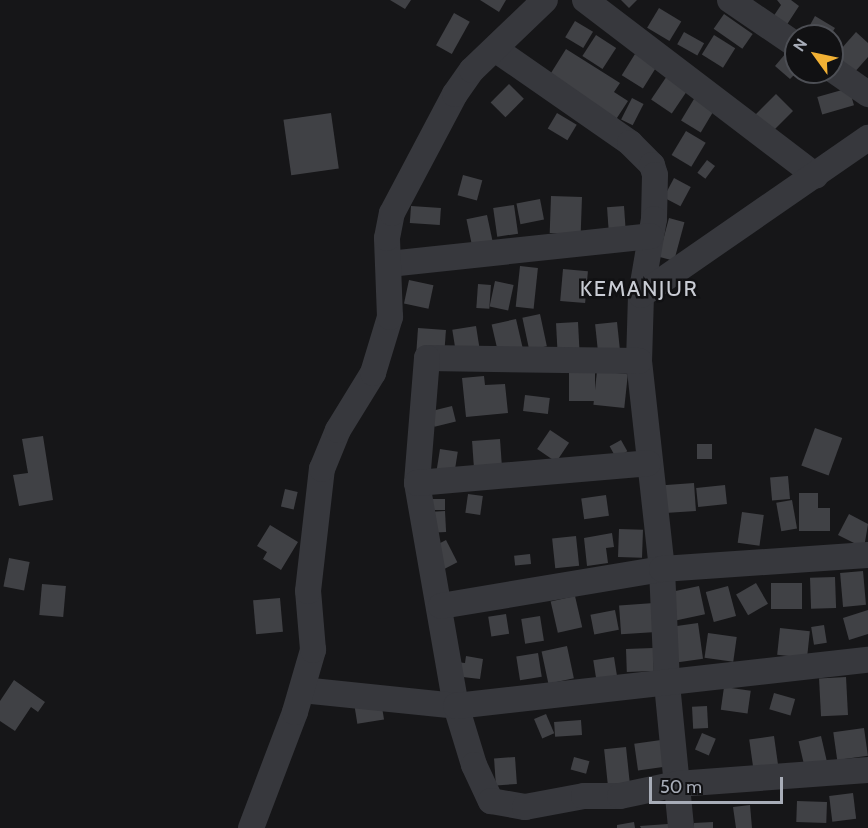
<!DOCTYPE html>
<style>
body{margin:0}
#map{position:relative;width:868px;height:828px;overflow:hidden;background:#161618;font-family:Cabin,sans-serif}
div>[style]{position:absolute}
[style*='--x']{left:calc(var(--x)*1px);top:calc(var(--y)*1px);width:calc(var(--w)*1px);rotate:calc(var(--a)*1deg)}
.building>*{inset:0;background:#404145;transform-origin:0 0}
.minor>*{height:26px;margin:-13px;padding:0 13px;transform-origin:13px;border-radius:13px;background:#37383d}
span{translate:-50% -50%;white-space:nowrap;text-align:center;line-height:1.15;-webkit-text-stroke:5px #111113;paint-order:stroke}
.quarter-label{font-size:22px;color:#c9ccd4;letter-spacing:1.5px}
.north{position:absolute;left:784px;top:24px;width:60px;height:60px;box-sizing:border-box;background:#111113;border:2px solid #4d4f55;border-radius:50%;rotate:303deg;font-size:16px;font-weight:700;line-height:24px;text-align:center;color:#a8adb8}
.north::after{content:'';display:block;margin:auto;width:21px;height:27px;background:#f2b134;clip-path:polygon(50% 0,100% 100%,50% 72%,0 100%)}
.scale{position:absolute;left:649px;top:777px;width:134px;height:27px;box-sizing:border-box;border:3px solid #a8adb8;border-top:0;padding-left:8px;font-size:18px;line-height:21px;white-space:nowrap;color:#a8adb8;-webkit-text-stroke:4px #111113;paint-order:stroke}
</style>
<div id="map">
<div class="building">
<div style="clip-path:polygon(390px 0,411px 0,405px 9px)"></div>
<div style="clip-path:polygon(480px 0,506px 0,499px 12px)"></div>
<div style="clip-path:polygon(621px 0,637px 0,629px 8px)"></div>
<div style="clip-path:polygon(777px 0,791px 0,799px 6px,786px 26px,773px 17px,781px 5px)"></div>
<div style="left:659px;top:8px;width:26px;height:23px;rotate:31deg"></div>
<div style="left:454px;top:13px;width:18px;height:37px;rotate:29deg"></div>
<div style="left:724px;top:14px;width:35px;height:18px;rotate:35deg"></div>
<div style="clip-path:polygon(815px 16px,835px 28px,830px 36px,804px 36px)"></div>
<div style="left:575px;top:21px;width:21px;height:19px;rotate:31deg"></div>
<div style="left:684px;top:32px;width:23px;height:14px;rotate:29deg"></div>
<div style="clip-path:polygon(856px 32px,868px 43px,868px 57px,853px 74px,834px 57px)"></div>
<div style="left:596px;top:35px;width:24px;height:25px;rotate:33deg"></div>
<div style="left:714px;top:35px;width:25px;height:23px;rotate:32deg"></div>
<div style="clip-path:polygon(566px 49px,620px 83px,614px 92px,628px 101px,613px 124px,551px 73px)"></div>
<div style="clip-path:polygon(786px 53px,796px 62px,796px 73px,790px 79px,775px 66px)"></div>
<div style="left:635px;top:54px;width:25px;height:25px;rotate:32deg"></div>
<div style="left:669px;top:73px;width:25px;height:32px;rotate:34deg"></div>
<div style="left:509px;top:84px;width:21px;height:26px;rotate:45deg"></div>
<div style="left:849px;top:88px;width:18px;height:33px;rotate:74deg"></div>
<div style="left:697px;top:94px;width:23px;height:31px;rotate:31deg"></div>
<div style="left:776px;top:94px;width:24px;height:31px;rotate:45deg"></div>
<div style="left:632px;top:98px;width:13px;height:24px;rotate:27deg"></div>
<div style="left:331px;top:113px;width:56px;height:48px;rotate:82deg"></div>
<div style="left:557px;top:113px;width:23px;height:18px;rotate:31deg"></div>
<div style="left:686px;top:131px;width:23px;height:28px;rotate:31deg"></div>
<div style="left:707px;top:160px;width:10px;height:16px;rotate:37deg"></div>
<div style="left:463px;top:175px;width:20px;height:21px;rotate:15deg"></div>
<div style="left:674px;top:178px;width:19px;height:22px;rotate:28deg"></div>
<div style="left:551px;top:196px;width:31px;height:37px;rotate:2deg"></div>
<div style="left:540px;top:199px;width:21px;height:24px;rotate:79deg"></div>
<div style="left:514px;top:205px;width:29px;height:21px;rotate:82deg"></div>
<div style="left:411px;top:206px;width:30px;height:17px;rotate:4deg"></div>
<div style="left:624px;top:206px;width:28px;height:17px;rotate:86deg"></div>
<div style="left:487px;top:215px;width:29px;height:21px;rotate:78deg"></div>
<div style="left:669px;top:218px;width:16px;height:40px;rotate:15deg"></div>
<div style="left:520px;top:266px;width:18px;height:41px;rotate:6deg"></div>
<div style="left:563px;top:269px;width:25px;height:32px;rotate:5deg"></div>
<div style="left:409px;top:280px;width:25px;height:24px;rotate:12deg"></div>
<div style="left:495px;top:281px;width:19px;height:26px;rotate:12deg"></div>
<div style="left:478px;top:284px;width:13px;height:24px;rotate:4deg"></div>
<div style="left:540px;top:314px;width:33px;height:18px;rotate:78deg"></div>
<div style="left:516px;top:319px;width:36px;height:25px;rotate:77deg"></div>
<div style="left:578px;top:322px;width:33px;height:22px;rotate:87deg"></div>
<div style="left:617px;top:322px;width:29px;height:22px;rotate:84deg"></div>
<div style="left:476px;top:326px;width:36px;height:24px;rotate:81deg"></div>
<div style="left:418px;top:328px;width:28px;height:32px;rotate:4deg"></div>
<div style="left:597px;top:371px;width:31px;height:34px;rotate:6deg"></div>
<div style="left:569px;top:372px;width:26px;height:29px"></div>
<div style="clip-path:polygon(484px 376px,485px 385px,505px 384px,508px 413px,466px 417px,462px 378px)"></div>
<div style="left:525px;top:395px;width:25px;height:16px;rotate:7deg"></div>
<div style="left:452px;top:406px;width:16px;height:22px;rotate:76deg"></div>
<div style="left:815px;top:428px;width:29px;height:40px;rotate:20deg"></div>
<div style="left:550px;top:430px;width:23px;height:23px;rotate:34deg"></div>
<div style="clip-path:polygon(43px 436px,53px 500px,19px 506px,13px 475px,28px 473px,22px 439px)"></div>
<div style="left:500px;top:439px;width:28px;height:28px;rotate:86deg"></div>
<div style="left:621px;top:440px;width:13px;height:13px;rotate:61deg"></div>
<div style="left:697px;top:444px;width:15px;height:15px"></div>
<div style="left:440px;top:449px;width:18px;height:23px;rotate:9deg"></div>
<div style="left:788px;top:476px;width:23px;height:18px;rotate:85deg"></div>
<div style="left:694px;top:483px;width:28px;height:31px;rotate:86deg"></div>
<div style="left:725px;top:485px;width:19px;height:29px;rotate:84deg"></div>
<div style="left:285px;top:489px;width:13px;height:18px;rotate:13deg"></div>
<div style="clip-path:polygon(799px 493px,818px 493px,818px 508px,830px 508px,830px 531px,799px 531px)"></div>
<div style="left:468px;top:494px;width:15px;height:19px;rotate:8deg"></div>
<div style="left:606px;top:495px;width:21px;height:25px;rotate:82deg"></div>
<div style="left:429px;top:499px;width:16px;height:11px"></div>
<div style="left:792px;top:500px;width:29px;height:16px;rotate:80deg"></div>
<div style="left:445px;top:511px;width:21px;height:17px;rotate:87deg"></div>
<div style="left:742px;top:512px;width:22px;height:31px;rotate:8deg"></div>
<div style="clip-path:polygon(849px 514px,868px 524px,864px 548px,838px 535px)"></div>
<div style="clip-path:polygon(270px 525px,298px 542px,281px 570px,263px 559px,267px 552px,257px 546px)"></div>
<div style="left:619px;top:529px;width:24px;height:28px;rotate:2deg"></div>
<div style="clip-path:polygon(612px 533px,614px 547px,606px 548px,608px 563px,587px 566px,584px 538px)"></div>
<div style="left:576px;top:536px;width:30px;height:24px;rotate:84deg"></div>
<div style="left:446px;top:540px;width:25px;height:19px;rotate:63deg"></div>
<div style="left:530px;top:554px;width:10px;height:16px;rotate:84deg"></div>
<div style="left:9px;top:558px;width:21px;height:29px;rotate:11deg"></div>
<div style="left:863px;top:571px;width:34px;height:23px;rotate:85deg"></div>
<div style="left:835px;top:577px;width:31px;height:25px;rotate:88deg"></div>
<div style="left:756px;top:583px;width:24px;height:23px;rotate:60deg"></div>
<div style="left:771px;top:583px;width:31px;height:26px"></div>
<div style="left:42px;top:584px;width:24px;height:31px;rotate:5deg"></div>
<div style="left:699px;top:586px;width:29px;height:30px;rotate:78deg"></div>
<div style="left:728px;top:586px;width:31px;height:23px;rotate:75deg"></div>
<div style="left:575px;top:596px;width:32px;height:25px;rotate:77deg"></div>
<div style="left:280px;top:598px;width:34px;height:27px;rotate:85deg"></div>
<div style="left:654px;top:603px;width:29px;height:35px;rotate:86deg"></div>
<div style="left:615px;top:610px;width:20px;height:25px;rotate:79deg"></div>
<div style="clip-path:polygon(868px 610px,868px 634px,849px 640px,843px 618px)"></div>
<div style="left:506px;top:614px;width:20px;height:18px;rotate:81deg"></div>
<div style="left:540px;top:616px;width:25px;height:19px;rotate:81deg"></div>
<div style="left:698px;top:623px;width:36px;height:25px;rotate:82deg"></div>
<div style="left:824px;top:625px;width:18px;height:13px;rotate:81deg"></div>
<div style="left:780px;top:628px;width:30px;height:27px;rotate:6deg"></div>
<div style="left:708px;top:633px;width:29px;height:25px;rotate:8deg"></div>
<div style="left:567px;top:646px;width:33px;height:26px;rotate:78deg"></div>
<div style="left:653px;top:648px;width:23px;height:27px;rotate:88deg"></div>
<div style="left:538px;top:653px;width:24px;height:22px;rotate:81deg"></div>
<div style="clip-path:polygon(466px 656px,483px 659px,480px 679px,454px 676px,456px 662px,465px 663px)"></div>
<div style="left:614px;top:657px;width:20px;height:21px;rotate:81deg"></div>
<div style="left:846px;top:677px;width:38px;height:27px;rotate:87deg"></div>
<div style="clip-path:polygon(14px 680px,45px 702px,38px 712px,31px 707px,15px 731px,0 721px,0 701px)"></div>
<div style="left:724px;top:687px;width:27px;height:23px;rotate:8deg"></div>
<div style="left:379px;top:688px;width:32px;height:27px;rotate:81deg"></div>
<div style="left:774px;top:693px;width:22px;height:17px;rotate:16deg"></div>
<div style="left:707px;top:706px;width:22px;height:15px;rotate:87deg"></div>
<div style="left:546px;top:714px;width:21px;height:13px;rotate:67deg"></div>
<div style="left:581px;top:720px;width:15px;height:27px;rotate:86deg"></div>
<div style="left:864px;top:728px;width:28px;height:31px;rotate:82deg"></div>
<div style="left:702px;top:733px;width:15px;height:18px;rotate:23deg"></div>
<div style="left:774px;top:736px;width:29px;height:25px;rotate:82deg"></div>
<div style="left:821px;top:736px;width:28px;height:23px;rotate:77deg"></div>
<div style="left:661px;top:740px;width:27px;height:27px;rotate:82deg"></div>
<div style="left:626px;top:747px;width:41px;height:22px;rotate:84deg"></div>
<div style="left:515px;top:757px;width:27px;height:21px;rotate:86deg"></div>
<div style="left:574px;top:757px;width:16px;height:13px;rotate:15deg"></div>
<div style="left:853px;top:793px;width:26px;height:24px;rotate:83deg"></div>
<div style="left:797px;top:801px;width:30px;height:21px;rotate:2deg"></div>
<div style="clip-path:polygon(750px 805px,752px 828px,736px 828px,733px 807px)"></div>
<div style="clip-path:polygon(634px 822px,635px 828px,617px 828px,617px 825px)"></div>
<div style="clip-path:polygon(713px 822px,713px 828px,694px 828px,694px 823px)"></div>
<div style="clip-path:polygon(668px 824px,668px 828px,641px 828px,640px 826px)"></div>
</div>
<div class="minor">
<div style="--x:585;--y:0;--w:290;--a:37.3"></div>
<div style="--x:730;--y:0;--w:80;--a:34.3"></div>
<div style="--x:495;--y:49;--w:165;--a:34.8"></div>
<div style="--x:630;--y:143;--w:31;--a:45"></div>
<div style="--x:652;--y:165;--w:10;--a:73"></div>
<div style="--x:655;--y:175;--w:44;--a:91.3"></div>
<div style="--x:654;--y:219;--w:77;--a:99.7"></div>
<div style="--x:641;--y:295;--w:66;--a:91.7"></div>
<div style="--x:639;--y:361;--w:209;--a:83.7"></div>
<div style="--x:662;--y:569;--w:115;--a:87.5"></div>
<div style="--x:667;--y:684;--w:145;--a:84.4"></div>
<div style="--x:832;--y:69;--w:44;--a:34.8"></div>
<div style="--x:389;--y:264;--w:263;--a:-6.1"></div>
<div style="--x:641;--y:295;--w:276;--a:-34.7"></div>
<div style="--x:639;--y:361;--w:212;--a:-179.2"></div>
<div style="--x:427;--y:358;--w:125;--a:94.6"></div>
<div style="--x:417;--y:483;--w:226;--a:80.1"></div>
<div style="--x:456;--y:706;--w:62;--a:73"></div>
<div style="--x:474;--y:765;--w:40;--a:65"></div>
<div style="--x:491;--y:801;--w:35;--a:10"></div>
<div style="--x:525;--y:807;--w:60;--a:-10.6"></div>
<div style="--x:584;--y:796;--w:36;--a:0"></div>
<div style="--x:620;--y:796;--w:58;--a:-11.9"></div>
<div style="--x:677;--y:784;--w:192;--a:-4.2"></div>
<div style="--x:417;--y:483;--w:232;--a:-4.9"></div>
<div style="--x:441;--y:606;--w:224;--a:-9.5"></div>
<div style="--x:662;--y:569;--w:206;--a:-3.9"></div>
<div style="--x:302;--y:690;--w:155;--a:5.9"></div>
<div style="--x:456;--y:706;--w:415;--a:-6.4"></div>
<div style="--x:251;--y:828;--w:124;--a:-69.2"></div>
<div style="--x:295;--y:712;--w:65;--a:-73.8"></div>
<div style="--x:313;--y:650;--w:59;--a:-94.8"></div>
<div style="--x:308;--y:591;--w:123;--a:-83.5"></div>
<div style="--x:322;--y:469;--w:42;--a:-67.7"></div>
<div style="--x:338;--y:430;--w:67;--a:-58.4"></div>
<div style="--x:373;--y:373;--w:59;--a:-73.1"></div>
<div style="--x:390;--y:317;--w:79;--a:-92.2"></div>
<div style="--x:387;--y:238;--w:25;--a:-79"></div>
<div style="--x:392;--y:213;--w:135;--a:-62.1"></div>
<div style="--x:455;--y:94;--w:29;--a:-55"></div>
<div style="--x:472;--y:70;--w:101;--a:-43.8"></div>
</div>
<div class="quarter-label">
<span style="left:639px;top:289px">KEMANJUR</span>
</div>
<div class="north">N</div>
<div class="scale">50 m</div>
</div>
